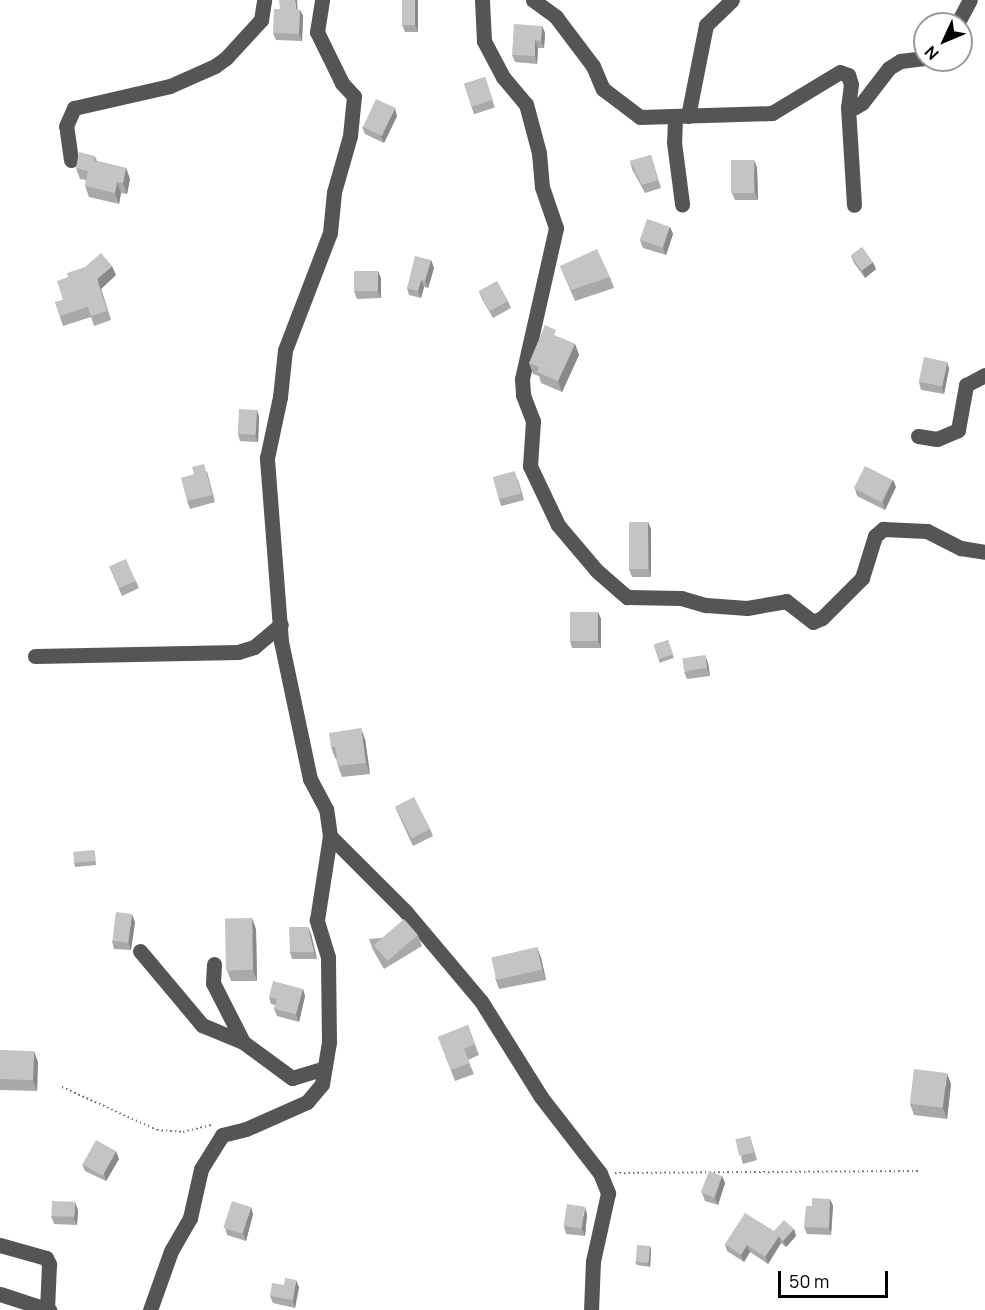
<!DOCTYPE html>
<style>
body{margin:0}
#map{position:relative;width:985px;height:1310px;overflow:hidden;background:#fff;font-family:Manrope,sans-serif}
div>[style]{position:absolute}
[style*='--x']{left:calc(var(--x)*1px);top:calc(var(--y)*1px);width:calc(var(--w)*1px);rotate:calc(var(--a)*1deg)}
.path>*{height:2px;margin-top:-1px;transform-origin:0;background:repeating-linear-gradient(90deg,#777 0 1.5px,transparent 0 4.5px)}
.minor>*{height:15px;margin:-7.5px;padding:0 7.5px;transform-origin:7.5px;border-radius:7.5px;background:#555}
.wall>*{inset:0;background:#a9a9a9;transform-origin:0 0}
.shaded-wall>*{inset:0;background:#898989}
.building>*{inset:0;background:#c4c4c4;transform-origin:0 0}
span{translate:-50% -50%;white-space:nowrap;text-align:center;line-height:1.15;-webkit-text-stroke:5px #fff;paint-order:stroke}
.north{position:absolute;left:913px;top:12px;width:60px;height:60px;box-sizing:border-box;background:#fff;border:2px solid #999;border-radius:50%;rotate:226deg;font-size:16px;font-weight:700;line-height:24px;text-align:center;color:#000}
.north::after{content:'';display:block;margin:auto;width:21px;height:27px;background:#000;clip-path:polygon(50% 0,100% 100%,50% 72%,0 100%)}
.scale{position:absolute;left:778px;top:1271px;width:110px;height:27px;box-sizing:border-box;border:3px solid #000;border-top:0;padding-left:8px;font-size:18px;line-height:21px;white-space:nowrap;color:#000;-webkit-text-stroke:4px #fff;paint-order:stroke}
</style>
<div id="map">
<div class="path">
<div style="--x:62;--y:1087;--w:104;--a:24.4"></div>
<div style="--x:157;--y:1130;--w:26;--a:4"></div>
<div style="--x:183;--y:1132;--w:29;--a:-14"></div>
<div style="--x:615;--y:1173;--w:303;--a:-0.4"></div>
</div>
<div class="minor">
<div style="--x:482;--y:0;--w:41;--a:87.2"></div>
<div style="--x:484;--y:41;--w:41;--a:62.2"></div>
<div style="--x:503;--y:77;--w:35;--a:50"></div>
<div style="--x:526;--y:104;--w:51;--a:75.1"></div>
<div style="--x:539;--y:153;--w:34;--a:85"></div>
<div style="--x:542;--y:187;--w:43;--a:71.1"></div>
<div style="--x:556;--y:228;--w:155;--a:102.7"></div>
<div style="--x:522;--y:379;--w:16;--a:86"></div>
<div style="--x:523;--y:395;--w:28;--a:69"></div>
<div style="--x:533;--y:421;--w:45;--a:93.8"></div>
<div style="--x:530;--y:466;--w:65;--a:64.6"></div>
<div style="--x:558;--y:525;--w:60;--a:49.7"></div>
<div style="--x:597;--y:571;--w:40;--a:41"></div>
<div style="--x:627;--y:597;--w:54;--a:1.1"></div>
<div style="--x:681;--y:598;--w:26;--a:16"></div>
<div style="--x:706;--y:605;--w:41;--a:4.2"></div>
<div style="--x:747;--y:608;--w:40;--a:-10"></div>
<div style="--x:786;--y:601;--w:34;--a:38"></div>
<div style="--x:813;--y:622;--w:10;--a:-24"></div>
<div style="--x:822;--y:618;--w:57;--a:-45"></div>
<div style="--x:862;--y:578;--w:44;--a:-72.8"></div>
<div style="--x:875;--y:536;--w:11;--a:-41"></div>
<div style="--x:883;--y:529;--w:44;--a:2.6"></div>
<div style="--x:927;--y:531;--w:38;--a:27"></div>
<div style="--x:961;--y:548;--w:24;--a:9"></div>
<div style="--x:533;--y:0;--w:29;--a:36"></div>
<div style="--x:556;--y:17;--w:61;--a:52.9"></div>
<div style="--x:593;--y:66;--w:25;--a:67"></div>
<div style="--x:603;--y:89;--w:46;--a:37.1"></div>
<div style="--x:640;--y:117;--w:132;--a:-1.7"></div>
<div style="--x:772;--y:113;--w:79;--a:-31.1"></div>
<div style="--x:840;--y:72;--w:9;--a:21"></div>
<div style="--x:848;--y:75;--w:9;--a:72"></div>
<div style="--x:851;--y:84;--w:23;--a:97"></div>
<div style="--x:848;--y:107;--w:7;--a:0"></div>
<div style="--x:855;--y:107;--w:8;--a:-30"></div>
<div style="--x:862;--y:103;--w:44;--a:-52.4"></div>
<div style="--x:889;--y:68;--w:13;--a:-32"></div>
<div style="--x:900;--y:61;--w:25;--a:-7"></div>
<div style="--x:957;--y:24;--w:27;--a:-62"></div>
<div style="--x:848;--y:107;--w:98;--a:86.5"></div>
<div style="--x:688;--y:116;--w:93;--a:-78.8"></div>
<div style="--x:706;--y:25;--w:36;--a:-44"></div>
<div style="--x:675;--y:117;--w:25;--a:92"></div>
<div style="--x:674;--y:142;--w:63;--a:82.6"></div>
<div style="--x:71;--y:160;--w:34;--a:-98"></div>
<div style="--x:66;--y:126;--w:20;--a:-66"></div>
<div style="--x:74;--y:108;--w:98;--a:-12.9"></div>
<div style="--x:170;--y:86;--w:49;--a:-24"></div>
<div style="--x:215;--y:66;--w:14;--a:-36"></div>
<div style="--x:226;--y:58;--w:52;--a:-47.4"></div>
<div style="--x:261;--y:20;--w:20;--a:-81"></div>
<div style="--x:918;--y:436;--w:19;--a:9"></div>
<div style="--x:937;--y:439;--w:23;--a:-23"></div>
<div style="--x:958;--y:430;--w:46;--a:-79.9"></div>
<div style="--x:966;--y:385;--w:21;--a:-28"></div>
<div style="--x:35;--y:656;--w:203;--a:-1.1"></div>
<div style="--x:238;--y:652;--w:17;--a:-17"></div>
<div style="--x:254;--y:647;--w:35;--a:-40"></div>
<div style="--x:330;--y:836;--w:107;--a:45"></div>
<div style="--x:406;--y:912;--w:116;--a:49.9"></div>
<div style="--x:481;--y:1001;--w:113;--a:58"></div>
<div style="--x:541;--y:1097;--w:96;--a:52.2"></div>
<div style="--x:600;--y:1173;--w:22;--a:68"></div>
<div style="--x:608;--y:1193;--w:70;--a:102.4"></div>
<div style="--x:593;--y:1261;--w:49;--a:92.3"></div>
<div style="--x:140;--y:951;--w:97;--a:50"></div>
<div style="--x:202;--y:1025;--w:44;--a:22.5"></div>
<div style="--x:243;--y:1042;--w:61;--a:36.3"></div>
<div style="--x:292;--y:1078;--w:34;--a:-17"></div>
<div style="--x:214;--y:964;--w:19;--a:93"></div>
<div style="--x:213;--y:983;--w:66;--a:63"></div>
<div style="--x:0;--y:1245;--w:48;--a:15.8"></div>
<div style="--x:46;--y:1258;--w:7;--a:63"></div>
<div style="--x:49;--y:1264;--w:45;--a:92.5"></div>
<div style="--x:0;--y:1294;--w:52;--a:18.1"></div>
<div style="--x:150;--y:1310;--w:63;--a:-70.4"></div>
<div style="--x:171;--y:1251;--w:38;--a:-60"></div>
<div style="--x:190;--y:1218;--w:50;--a:-77.3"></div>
<div style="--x:201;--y:1169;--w:40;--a:-58"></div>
<div style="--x:222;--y:1135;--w:25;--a:-14"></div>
<div style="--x:246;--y:1129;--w:67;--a:-23.9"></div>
<div style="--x:307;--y:1102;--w:23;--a:-50"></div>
<div style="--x:322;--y:1084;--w:43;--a:-80.5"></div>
<div style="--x:329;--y:1042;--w:85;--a:-90.7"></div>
<div style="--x:328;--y:957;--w:39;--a:-107"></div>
<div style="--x:317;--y:920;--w:85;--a:-81.2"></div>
<div style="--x:330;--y:836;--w:27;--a:-98"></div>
<div style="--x:326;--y:809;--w:34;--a:-118"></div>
<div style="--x:310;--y:779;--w:141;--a:-101.9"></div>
<div style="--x:281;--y:641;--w:184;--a:-94.4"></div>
<div style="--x:267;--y:458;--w:62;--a:-78"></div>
<div style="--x:280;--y:397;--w:47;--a:-83.9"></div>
<div style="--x:285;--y:350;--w:125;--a:-69"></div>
<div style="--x:330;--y:233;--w:41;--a:-84.4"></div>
<div style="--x:334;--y:192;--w:58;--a:-74.1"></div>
<div style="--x:350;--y:136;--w:40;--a:-84.3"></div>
<div style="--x:354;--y:96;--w:18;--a:-133"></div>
<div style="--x:342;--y:83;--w:57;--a:-116.1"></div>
<div style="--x:317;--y:32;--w:32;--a:-81"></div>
</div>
<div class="wall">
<div style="clip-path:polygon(418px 0,418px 32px,405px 32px,402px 25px)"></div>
<div style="clip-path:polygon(298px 10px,300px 10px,303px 16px,302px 41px,276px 40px,273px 33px)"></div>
<div style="clip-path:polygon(542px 26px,545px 33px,544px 48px,538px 48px,537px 64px,515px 62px,512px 55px)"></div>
<div style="left:485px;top:77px;width:32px;height:22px;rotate:72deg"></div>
<div style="clip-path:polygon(397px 116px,384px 143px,365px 134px,362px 127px)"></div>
<div style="clip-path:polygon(651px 155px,661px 188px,645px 193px,632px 169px,630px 161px)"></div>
<div style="clip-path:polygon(95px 156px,97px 161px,126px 168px,130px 179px,127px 194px,121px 193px,119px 204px,89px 197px,85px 186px,86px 180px,80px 179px,76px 168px)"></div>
<div style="clip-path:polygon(757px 167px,758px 200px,735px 200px,732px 193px)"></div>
<div style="clip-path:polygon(670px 227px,673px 234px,666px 255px,643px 248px,640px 240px)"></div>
<div style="clip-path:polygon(851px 256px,876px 269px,865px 278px,854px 263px)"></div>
<div style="clip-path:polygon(431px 260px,434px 268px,428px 288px,424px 287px,421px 298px,409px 295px,407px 288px)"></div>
<div style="clip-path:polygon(560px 266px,610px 277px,614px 288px,575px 301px)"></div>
<div style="clip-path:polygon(116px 275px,101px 289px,111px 320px,94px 326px,91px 317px,63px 326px,55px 302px,63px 300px)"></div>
<div style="clip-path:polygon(381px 278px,381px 298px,357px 299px,354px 291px)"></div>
<div style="clip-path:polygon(479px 292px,508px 301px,511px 308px,493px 318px,482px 299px)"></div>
<div style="clip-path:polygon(559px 337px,575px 344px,579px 355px,562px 392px,541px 383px,539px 376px,533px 374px,529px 363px)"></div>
<div style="clip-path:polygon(947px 362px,949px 369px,944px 394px,921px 390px,919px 382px)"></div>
<div style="clip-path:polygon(257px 410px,259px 417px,258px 442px,240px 441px,238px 434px)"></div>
<div style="clip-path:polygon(207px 471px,215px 502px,190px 509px,187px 501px)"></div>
<div style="clip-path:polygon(518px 479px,524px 500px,501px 506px,499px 499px)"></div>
<div style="clip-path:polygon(893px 480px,896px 487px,885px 510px,857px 496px,855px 489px)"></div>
<div style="clip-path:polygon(648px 522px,651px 529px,651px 577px,632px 577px,629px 569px)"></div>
<div style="clip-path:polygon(109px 566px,136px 581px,139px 588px,122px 596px)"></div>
<div style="clip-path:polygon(598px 612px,601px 619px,601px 648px,572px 648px,570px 641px)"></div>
<div style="left:668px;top:640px;width:19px;height:15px;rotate:72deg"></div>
<div style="clip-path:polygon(708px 663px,710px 676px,687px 679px,684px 672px)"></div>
<div style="clip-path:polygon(365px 739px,370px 774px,342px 777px,338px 766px,336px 758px,335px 758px,331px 747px)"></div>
<div style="clip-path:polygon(395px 807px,430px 829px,433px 836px,413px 846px)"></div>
<div style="clip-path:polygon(94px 850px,95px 854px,96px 865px,75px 867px,74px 863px)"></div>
<div style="clip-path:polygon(135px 922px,131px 950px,114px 949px,112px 941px)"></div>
<div style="clip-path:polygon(308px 927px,311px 934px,317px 959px,292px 959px,290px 952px)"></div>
<div style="clip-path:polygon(256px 929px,257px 981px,231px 981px,227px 970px)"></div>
<div style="clip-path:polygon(418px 935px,422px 946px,384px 969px,373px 950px,369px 939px)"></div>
<div style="clip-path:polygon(537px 947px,541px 958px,546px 980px,499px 989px,495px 978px)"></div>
<div style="clip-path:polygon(303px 989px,305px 996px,299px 1022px,277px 1016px,274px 1009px,275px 1005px,271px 1004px,269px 997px)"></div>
<div style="clip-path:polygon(468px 1025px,479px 1055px,468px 1060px,474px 1074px,455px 1081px,438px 1037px)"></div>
<div style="clip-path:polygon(0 1050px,38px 1062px,37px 1091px,0 1090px)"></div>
<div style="clip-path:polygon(951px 1084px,947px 1119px,914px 1115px,910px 1104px)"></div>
<div style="clip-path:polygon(750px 1136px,757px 1160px,743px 1164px,741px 1157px)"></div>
<div style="clip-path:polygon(119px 1159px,106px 1181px,85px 1171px,82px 1164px)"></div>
<div style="clip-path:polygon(722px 1176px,725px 1183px,718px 1205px,705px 1201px,702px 1193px)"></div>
<div style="clip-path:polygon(830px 1199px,833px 1206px,831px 1235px,807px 1234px,804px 1227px,812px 1206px)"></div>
<div style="clip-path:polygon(78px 1210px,77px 1225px,54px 1224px,51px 1216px)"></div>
<div style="clip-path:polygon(253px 1214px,246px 1241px,227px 1235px,225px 1228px)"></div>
<div style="clip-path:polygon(587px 1214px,585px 1236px,566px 1234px,564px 1226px)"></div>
<div style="clip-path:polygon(794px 1229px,796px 1236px,786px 1247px,781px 1243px,768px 1264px,750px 1252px,744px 1262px,727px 1251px,725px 1244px,774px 1231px)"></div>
<div style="clip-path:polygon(650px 1246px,651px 1250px,650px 1267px,637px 1265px,635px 1262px)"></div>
<div style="clip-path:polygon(284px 1285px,299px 1287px,295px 1308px,273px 1303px,270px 1296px)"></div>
</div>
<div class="shaded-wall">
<div style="clip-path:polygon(295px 0,297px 0,298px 16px,296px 9px)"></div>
<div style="clip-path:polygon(415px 0,418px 0,418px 32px,415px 24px)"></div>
<div style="clip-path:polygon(300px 10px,303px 16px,302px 41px,299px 34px)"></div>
<div style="clip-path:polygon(542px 26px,545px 33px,544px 48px,541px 41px)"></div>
<div style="clip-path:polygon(535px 40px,538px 48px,537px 64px,535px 56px)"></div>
<div style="clip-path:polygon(395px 108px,397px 116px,384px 143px,381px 136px)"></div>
<div style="clip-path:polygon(754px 160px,757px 167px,758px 200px,755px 192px)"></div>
<div style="clip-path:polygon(126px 168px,130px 179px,127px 194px,123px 183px)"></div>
<div style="clip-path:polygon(117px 182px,121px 193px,119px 204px,115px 193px)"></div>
<div style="clip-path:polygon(670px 227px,673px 234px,666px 255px,663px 248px)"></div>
<div style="clip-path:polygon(431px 260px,434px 268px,428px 288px,425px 281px)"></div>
<div style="clip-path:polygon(873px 262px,876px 269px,865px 278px,862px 270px)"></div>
<div style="clip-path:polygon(112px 266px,116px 275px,101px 289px,111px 320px,97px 279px)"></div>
<div style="clip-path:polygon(378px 271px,381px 278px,381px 298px,378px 291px)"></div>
<div style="clip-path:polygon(421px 280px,424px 287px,421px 298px,418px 291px)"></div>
<div style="clip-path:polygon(575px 344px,579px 355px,562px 392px,558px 381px)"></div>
<div style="clip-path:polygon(947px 362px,949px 369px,944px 394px,942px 387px)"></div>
<div style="clip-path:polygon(257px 410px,259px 417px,258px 442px,255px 435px)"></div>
<div style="clip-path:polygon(893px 480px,896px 487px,885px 510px,883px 502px)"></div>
<div style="clip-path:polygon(648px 522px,651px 529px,651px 577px,649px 569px)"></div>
<div style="clip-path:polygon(598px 612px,601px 619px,601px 648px,598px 641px)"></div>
<div style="clip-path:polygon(705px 655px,708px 663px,710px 676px,707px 668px)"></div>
<div style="clip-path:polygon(361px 728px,365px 739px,370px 774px,366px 763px)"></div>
<div style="clip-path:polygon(132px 914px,135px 922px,131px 950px,128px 942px)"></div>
<div style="clip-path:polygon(252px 918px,256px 929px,257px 981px,253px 970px)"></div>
<div style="clip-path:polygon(308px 927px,311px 934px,317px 959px,314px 952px)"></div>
<div style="clip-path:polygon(537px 947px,541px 958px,546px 980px,542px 969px)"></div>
<div style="clip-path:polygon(303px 989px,305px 996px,299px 1022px,296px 1014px)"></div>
<div style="clip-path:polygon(34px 1051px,38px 1062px,37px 1091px,33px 1080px)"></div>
<div style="clip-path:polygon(947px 1073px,951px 1084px,947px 1119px,943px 1108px)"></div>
<div style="clip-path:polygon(116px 1151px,119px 1159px,106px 1181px,104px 1173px)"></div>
<div style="clip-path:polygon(722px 1176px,725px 1183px,718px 1205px,715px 1198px)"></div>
<div style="clip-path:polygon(830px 1199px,833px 1206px,831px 1235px,829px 1228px)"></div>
<div style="clip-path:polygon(75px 1202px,78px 1210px,77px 1225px,74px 1218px)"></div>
<div style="clip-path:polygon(251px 1207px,253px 1214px,246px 1241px,243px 1233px)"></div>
<div style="clip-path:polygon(585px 1207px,587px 1214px,585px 1236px,582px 1229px)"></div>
<div style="clip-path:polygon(794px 1229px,796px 1236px,786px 1247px,783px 1241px)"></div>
<div style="clip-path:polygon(779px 1236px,781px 1243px,768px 1264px,765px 1257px)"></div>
<div style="clip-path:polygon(747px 1245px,750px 1252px,744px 1262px,741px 1255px)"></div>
<div style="clip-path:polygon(650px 1246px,651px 1250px,650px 1267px,648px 1263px)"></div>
<div style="clip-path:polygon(296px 1280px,299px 1287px,295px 1308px,293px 1300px)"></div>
</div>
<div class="building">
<div style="clip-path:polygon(279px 0,295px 0,296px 9px,300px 10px,299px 34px,273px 33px,274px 9px,280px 9px)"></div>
<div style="left:402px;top:0;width:13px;height:25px"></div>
<div style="clip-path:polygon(514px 24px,542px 26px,541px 41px,535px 40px,535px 56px,512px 55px)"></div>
<div style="left:485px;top:77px;width:24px;height:22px;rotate:71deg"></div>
<div style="left:376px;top:99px;width:21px;height:31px;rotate:25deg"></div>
<div style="clip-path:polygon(79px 152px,95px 156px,94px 161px,126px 168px,123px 183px,117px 182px,115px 193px,85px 186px,88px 171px,76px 168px)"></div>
<div style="clip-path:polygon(651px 155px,658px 180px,642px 185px,630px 161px)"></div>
<div style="left:731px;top:160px;width:23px;height:33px"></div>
<div style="left:647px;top:219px;width:24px;height:22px;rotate:19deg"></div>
<div style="left:862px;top:247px;width:19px;height:14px;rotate:54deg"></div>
<div style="clip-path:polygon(597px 249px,610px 277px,571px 290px,560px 266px)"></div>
<div style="clip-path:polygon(101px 253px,112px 266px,97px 279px,107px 311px,91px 316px,88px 307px,60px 316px,55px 302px,63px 300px,57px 281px,68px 277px,67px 273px,85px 267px)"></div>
<div style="clip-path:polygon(415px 256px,431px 260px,425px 281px,421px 280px,418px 291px,407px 288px)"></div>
<div style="left:354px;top:271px;width:24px;height:20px"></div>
<div style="left:497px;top:281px;width:23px;height:21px;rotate:61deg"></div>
<div style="clip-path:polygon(545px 325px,556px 330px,554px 335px,575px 344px,558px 381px,537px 372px,539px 367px,529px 363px)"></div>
<div style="left:924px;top:357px;width:24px;height:25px;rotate:12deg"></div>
<div style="left:239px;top:409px;width:18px;height:25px;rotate:3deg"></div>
<div style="clip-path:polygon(204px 464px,212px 495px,187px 501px,181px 478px,194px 474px,192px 467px)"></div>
<div style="left:865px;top:466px;width:31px;height:25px;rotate:27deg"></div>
<div style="left:515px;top:471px;width:23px;height:23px;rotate:75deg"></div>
<div style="left:629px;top:522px;width:19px;height:47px"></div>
<div style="left:126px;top:559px;width:24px;height:18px;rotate:66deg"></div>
<div style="left:570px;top:612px;width:28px;height:29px"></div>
<div style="left:668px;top:640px;width:15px;height:15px;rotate:70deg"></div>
<div style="left:705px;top:655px;width:13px;height:23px;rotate:81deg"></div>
<div style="clip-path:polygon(361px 728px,366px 763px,338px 766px,335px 746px,331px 747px,329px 733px)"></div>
<div style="left:414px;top:797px;width:36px;height:21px;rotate:63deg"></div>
<div style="left:94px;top:850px;width:11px;height:21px;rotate:85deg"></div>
<div style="left:116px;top:912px;width:16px;height:29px;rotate:7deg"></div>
<div style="left:252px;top:918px;width:52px;height:27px;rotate:89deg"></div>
<div style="left:404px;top:919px;width:21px;height:40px;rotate:49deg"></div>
<div style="clip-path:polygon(289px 927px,308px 927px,314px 952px,290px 952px)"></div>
<div style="left:537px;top:947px;width:23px;height:47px;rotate:77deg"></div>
<div style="clip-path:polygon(273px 981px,303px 989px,296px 1014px,274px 1009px,277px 999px,269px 997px)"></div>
<div style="clip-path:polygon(468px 1025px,475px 1044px,464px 1049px,470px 1063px,451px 1070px,438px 1037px)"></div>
<div style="left:0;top:1050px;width:34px;height:29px;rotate:2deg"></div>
<div style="left:914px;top:1069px;width:33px;height:35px;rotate:7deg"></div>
<div style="left:750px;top:1136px;width:17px;height:15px;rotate:77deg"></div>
<div style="left:96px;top:1140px;width:23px;height:28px;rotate:29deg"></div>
<div style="left:709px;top:1171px;width:14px;height:23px;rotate:21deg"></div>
<div style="clip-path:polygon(812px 1198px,830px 1199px,829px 1228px,804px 1227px,806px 1206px,812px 1206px)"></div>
<div style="left:52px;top:1201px;width:23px;height:15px;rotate:2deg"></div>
<div style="left:232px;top:1201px;width:20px;height:28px;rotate:18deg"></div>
<div style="left:567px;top:1204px;width:18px;height:22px;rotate:9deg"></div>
<div style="clip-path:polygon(745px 1213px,774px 1231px,784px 1220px,794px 1229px,783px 1241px,779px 1236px,765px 1257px,747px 1245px,741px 1255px,725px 1244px)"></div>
<div style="left:637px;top:1245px;width:13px;height:17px;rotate:4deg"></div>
<div style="clip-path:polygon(285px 1278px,296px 1280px,293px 1300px,270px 1296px,272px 1283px,284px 1285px)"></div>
</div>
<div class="north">N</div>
<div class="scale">50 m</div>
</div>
